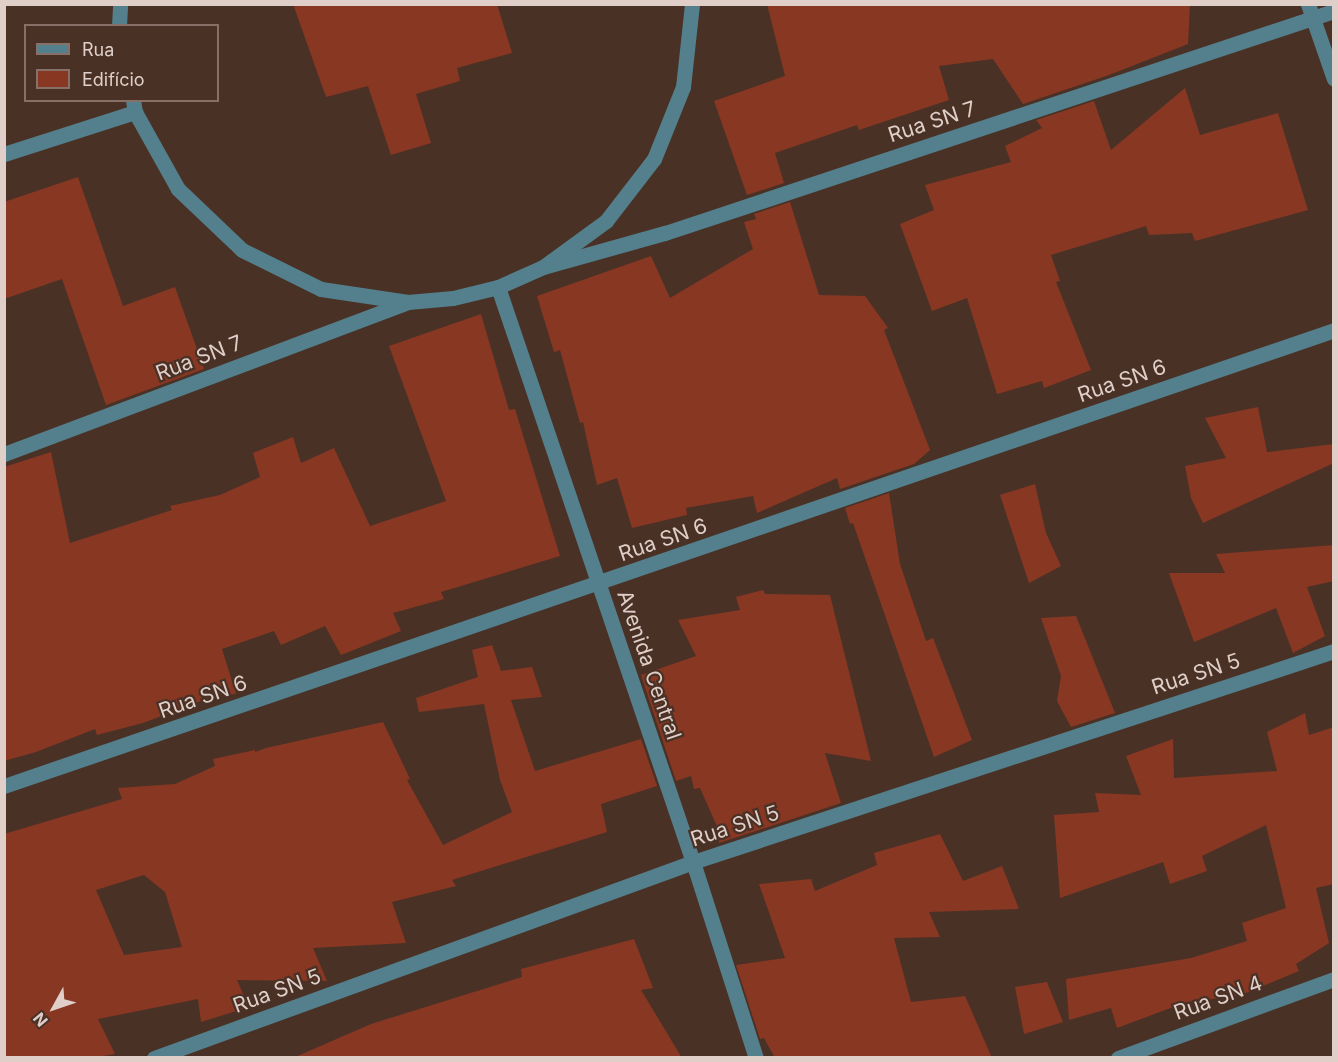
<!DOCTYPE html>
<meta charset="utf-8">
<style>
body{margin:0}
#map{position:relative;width:1338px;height:1062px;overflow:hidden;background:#4a3126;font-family:Inter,sans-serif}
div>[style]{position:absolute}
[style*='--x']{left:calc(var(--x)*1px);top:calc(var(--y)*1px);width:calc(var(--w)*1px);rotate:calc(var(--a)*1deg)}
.building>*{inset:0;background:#883723}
.minor>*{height:15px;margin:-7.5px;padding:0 7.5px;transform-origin:7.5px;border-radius:7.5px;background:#53808c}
span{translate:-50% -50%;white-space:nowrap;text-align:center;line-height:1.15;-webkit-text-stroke:4.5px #4a3126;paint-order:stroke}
.street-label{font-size:21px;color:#dfcfc8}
.frame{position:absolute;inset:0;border:6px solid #dfcfc8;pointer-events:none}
.legend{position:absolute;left:24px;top:24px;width:195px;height:78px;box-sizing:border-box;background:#4a3126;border:2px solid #867067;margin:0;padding:8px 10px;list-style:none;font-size:18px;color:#dfcfc8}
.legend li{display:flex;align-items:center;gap:12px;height:30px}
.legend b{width:30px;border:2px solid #867067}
.north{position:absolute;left:24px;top:978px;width:60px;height:60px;-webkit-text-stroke:4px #4a3126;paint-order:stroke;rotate:230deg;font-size:16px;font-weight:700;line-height:24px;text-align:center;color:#dfcfc8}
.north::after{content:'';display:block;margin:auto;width:21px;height:27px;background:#dfcfc8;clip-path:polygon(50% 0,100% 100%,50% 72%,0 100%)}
</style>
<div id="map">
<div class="building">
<div style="clip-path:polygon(293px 4px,497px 4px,512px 53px,457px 68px,460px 81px,416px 94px,431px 143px,391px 155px,368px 86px,326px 97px)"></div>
<div style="clip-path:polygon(767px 4px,1190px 4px,1188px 44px,1109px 75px,1023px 104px,993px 59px,939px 66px,949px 100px,859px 130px,857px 125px,775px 153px,784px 183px,747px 195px,714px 101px,785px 76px)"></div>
<div style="clip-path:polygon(1185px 88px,1200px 135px,1278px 113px,1308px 210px,1195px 241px,1192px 233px,1149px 235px,1146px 226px,1051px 255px,1060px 281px,1056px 282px,1091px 370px,1044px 388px,1042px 381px,997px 394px,967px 298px,932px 311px,900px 224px,934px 210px,925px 185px,1011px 162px,1005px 146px,1042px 128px,1036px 120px,1094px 101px,1111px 150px)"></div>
<div style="clip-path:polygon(78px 177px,123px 306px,175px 287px,204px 369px,106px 405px,62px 279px,4px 299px,4px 202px)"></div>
<div style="clip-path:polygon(790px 202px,819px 295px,865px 296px,888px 328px,884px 330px,930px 450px,914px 464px,840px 489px,837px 478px,757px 513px,753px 496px,686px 508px,687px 515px,632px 528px,617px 478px,597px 485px,583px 422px,580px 423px,560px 350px,554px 352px,537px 296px,651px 256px,670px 298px,753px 249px,744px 222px,756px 219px,754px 214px)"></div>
<div style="clip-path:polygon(481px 314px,509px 410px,515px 409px,560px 556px,441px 592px,444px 599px,393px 613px,401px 631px,341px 655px,325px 626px,281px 645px,274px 631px,222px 649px,236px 694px,217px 695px,143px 723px,97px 735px,95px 729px,36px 752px,4px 761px,4px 467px,51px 452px,70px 543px,172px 510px,170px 506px,220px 495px,260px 477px,253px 453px,293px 437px,301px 463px,334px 448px,370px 526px,446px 501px,389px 346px)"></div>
<div style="clip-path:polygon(1258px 407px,1267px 452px,1334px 444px,1334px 463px,1203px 523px,1191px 498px,1185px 466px,1226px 458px,1205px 418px)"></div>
<div style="clip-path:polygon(1035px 484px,1046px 533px,1061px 566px,1029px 583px,1000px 495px)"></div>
<div style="clip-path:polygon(889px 493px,900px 564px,926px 641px,933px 638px,972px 740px,934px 757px,853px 523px,850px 524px,845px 508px)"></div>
<div style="clip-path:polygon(1334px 545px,1334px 581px,1307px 587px,1325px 636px,1293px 653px,1276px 608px,1194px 642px,1169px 573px,1225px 573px,1216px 554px)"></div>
<div style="clip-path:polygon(763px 590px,765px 594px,830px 595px,871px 761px,825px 753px,841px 803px,719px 843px,716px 824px,700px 788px,694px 789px,691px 776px,676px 781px,641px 675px,696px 656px,678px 620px,740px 610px,736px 597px)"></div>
<div style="clip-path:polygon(1076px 616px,1115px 713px,1071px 727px,1057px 701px,1061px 676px,1041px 618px)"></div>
<div style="clip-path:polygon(evenodd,492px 645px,501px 671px,532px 667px,542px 697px,511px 700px,535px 771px,641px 739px,657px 786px,601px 804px,607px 832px,452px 880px,456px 886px,392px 902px,406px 943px,313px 948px,327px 981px,237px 980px,249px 1007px,201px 1022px,198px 999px,98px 1019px,115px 1054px,92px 1058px,4px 1058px,4px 834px,122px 799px,118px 788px,175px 784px,215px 766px,213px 759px,255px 750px,255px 752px,266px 748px,383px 722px,410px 779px,407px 780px,443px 845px,512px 812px,500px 780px,484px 704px,419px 712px,416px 698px,478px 677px,472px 650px,492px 645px,144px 875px,165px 892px,182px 947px,124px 955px,96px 890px,144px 875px)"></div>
<div style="clip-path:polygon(1305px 713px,1309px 735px,1334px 727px,1334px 884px,1316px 888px,1329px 943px,1296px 964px,1299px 971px,1241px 995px,1184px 1003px,1117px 1028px,1111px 1008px,1069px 1020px,1066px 979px,1191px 958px,1247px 941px,1242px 923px,1286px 908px,1266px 825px,1202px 856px,1207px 871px,1170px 884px,1163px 862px,1060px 898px,1054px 815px,1099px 812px,1095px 793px,1141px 795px,1126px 756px,1173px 739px,1174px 778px,1277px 771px,1267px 732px)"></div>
<div style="clip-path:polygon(940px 834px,963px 881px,1002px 866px,1019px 909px,929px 912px,940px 937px,894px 938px,911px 1002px,965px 996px,992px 1058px,775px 1058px,764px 1038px,760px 1039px,736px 965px,785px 958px,759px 884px,811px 879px,815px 891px,877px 865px,874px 853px)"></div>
<div style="clip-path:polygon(634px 939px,653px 988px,641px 990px,682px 1058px,293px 1058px,371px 1024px,522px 977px,521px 969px)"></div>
<div style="clip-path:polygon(1047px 982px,1063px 1022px,1024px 1034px,1015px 987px)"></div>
</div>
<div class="minor">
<div style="--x:1308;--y:4;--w:79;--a:70.9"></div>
<div style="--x:119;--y:26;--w:22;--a:-87"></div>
<div style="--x:133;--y:100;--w:12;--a:81"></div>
<div style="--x:135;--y:112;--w:88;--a:60.8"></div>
<div style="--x:178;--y:189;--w:88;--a:43.6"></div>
<div style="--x:242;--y:250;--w:88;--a:26.3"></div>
<div style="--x:321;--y:289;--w:88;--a:8.5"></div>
<div style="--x:408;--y:302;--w:45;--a:-5.1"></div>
<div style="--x:453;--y:298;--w:46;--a:-13.7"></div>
<div style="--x:498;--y:287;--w:49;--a:-24"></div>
<div style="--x:543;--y:267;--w:78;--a:-36.1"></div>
<div style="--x:606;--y:221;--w:78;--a:-52.3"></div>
<div style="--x:654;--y:159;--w:78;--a:-68.1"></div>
<div style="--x:683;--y:87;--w:83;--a:-83.8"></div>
<div style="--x:4;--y:154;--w:138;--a:-17.8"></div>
<div style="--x:543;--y:267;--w:127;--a:-15.6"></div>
<div style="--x:665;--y:233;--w:705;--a:-18.36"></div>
<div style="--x:498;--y:287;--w:607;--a:71.27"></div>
<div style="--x:693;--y:862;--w:206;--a:72.2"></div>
<div style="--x:4;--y:454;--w:429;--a:-20.6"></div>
<div style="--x:4;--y:786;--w:1406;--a:-18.92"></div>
<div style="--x:154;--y:1058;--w:574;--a:-19.98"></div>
<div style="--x:693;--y:862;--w:675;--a:-18.22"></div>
<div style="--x:1118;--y:1058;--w:230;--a:-20.1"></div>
</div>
<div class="street-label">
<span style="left:932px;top:122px;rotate:-18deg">Rua SN 7</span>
<span style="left:199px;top:358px;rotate:-21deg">Rua SN 7</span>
<span style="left:1122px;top:381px;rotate:-19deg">Rua SN 6</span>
<span style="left:663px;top:540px;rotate:-19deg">Rua SN 6</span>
<span style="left:649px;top:665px;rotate:71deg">Avenida Central</span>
<span style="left:1196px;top:674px;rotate:-18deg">Rua SN 5</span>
<span style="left:203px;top:697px;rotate:-19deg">Rua SN 6</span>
<span style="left:735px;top:826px;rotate:-18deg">Rua SN 5</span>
<span style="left:277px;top:991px;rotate:-20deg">Rua SN 5</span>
<span style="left:1218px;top:998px;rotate:-20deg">Rua SN 4</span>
</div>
<div class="frame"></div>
<ul class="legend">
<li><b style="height:8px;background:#53808c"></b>Rua</li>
<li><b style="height:16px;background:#883723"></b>Edifício</li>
</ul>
<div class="north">N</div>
</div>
